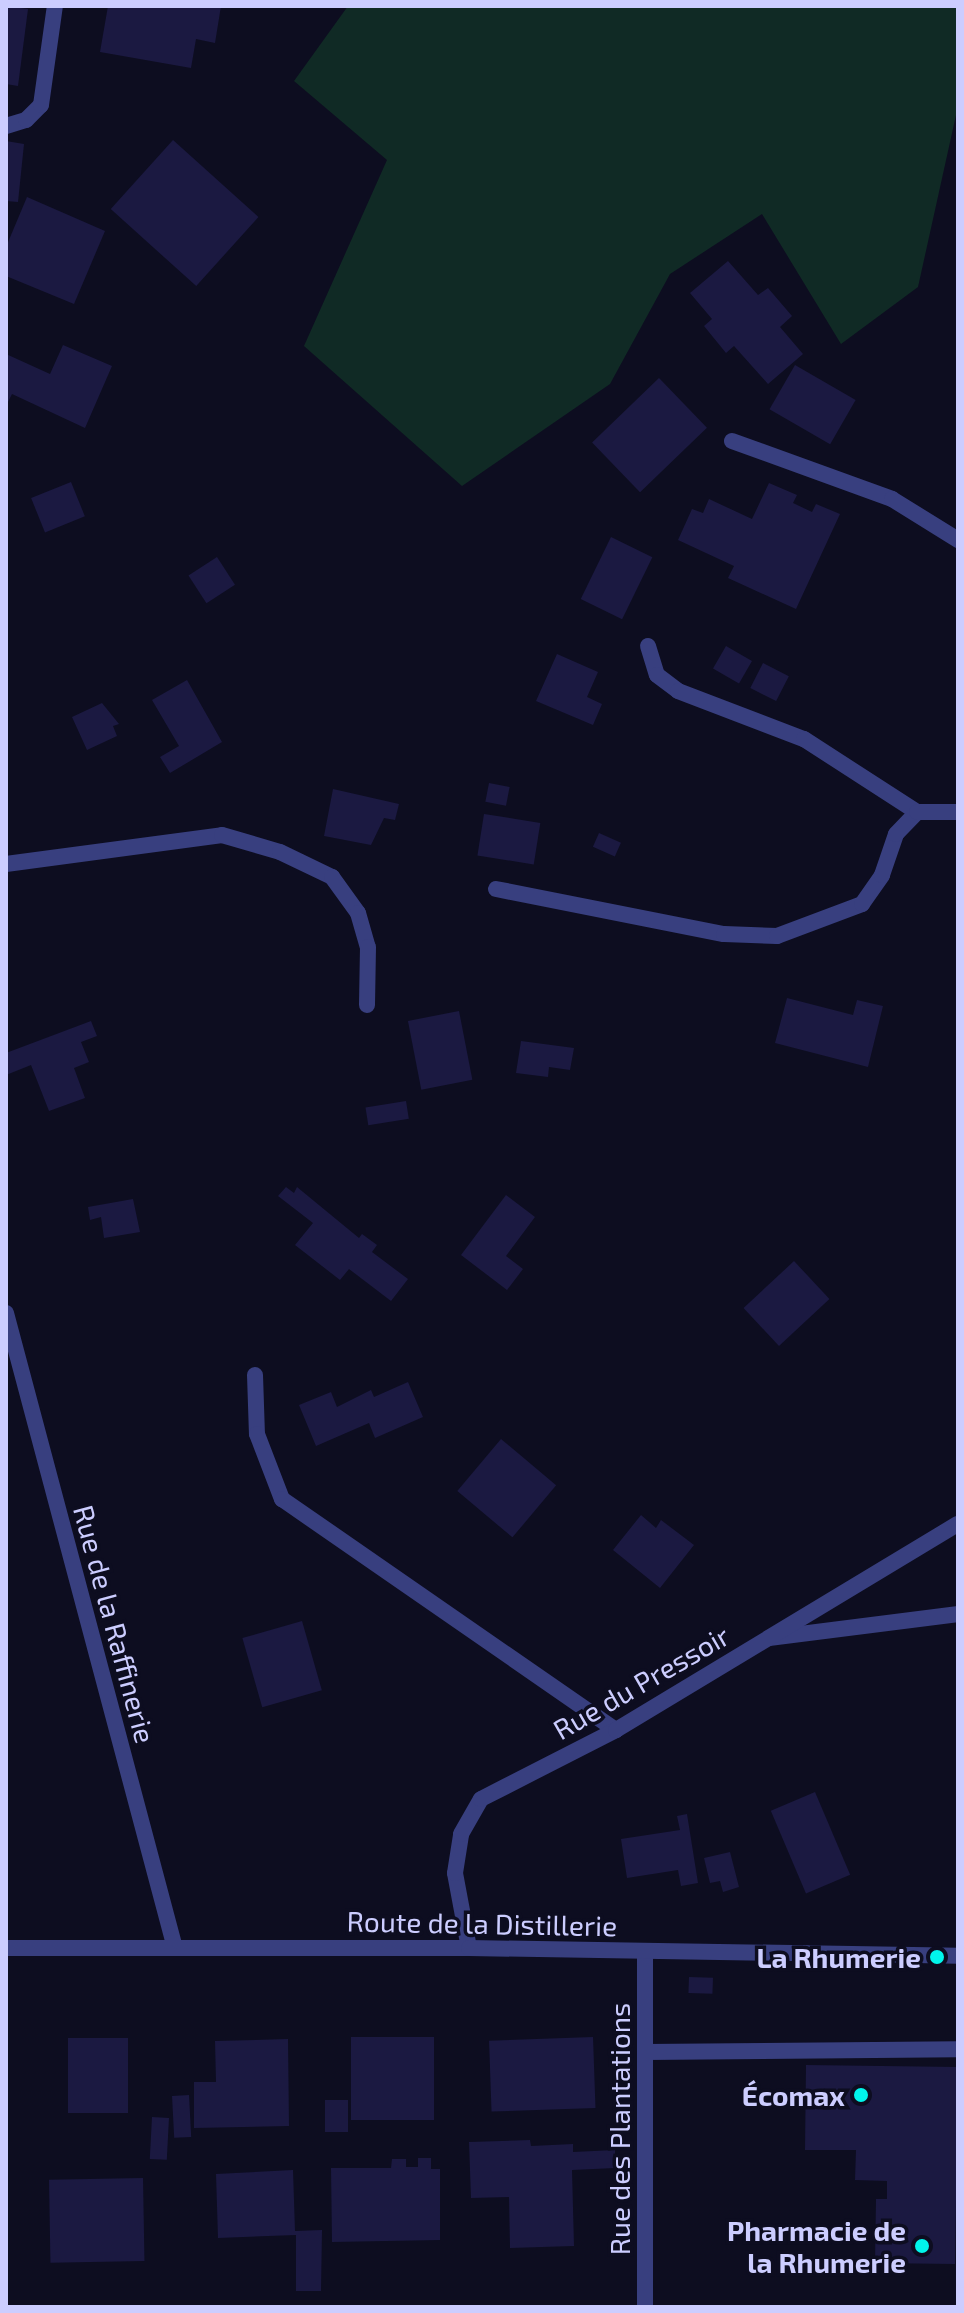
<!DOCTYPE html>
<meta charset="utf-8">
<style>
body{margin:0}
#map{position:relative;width:964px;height:2313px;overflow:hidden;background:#0d0d20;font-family:"Exo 2",sans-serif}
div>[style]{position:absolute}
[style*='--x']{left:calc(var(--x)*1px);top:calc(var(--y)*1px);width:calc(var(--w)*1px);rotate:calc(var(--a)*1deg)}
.green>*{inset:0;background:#102a25}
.building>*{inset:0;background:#1b1941;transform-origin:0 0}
.service>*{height:16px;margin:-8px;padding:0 8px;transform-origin:8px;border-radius:8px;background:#383f7f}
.minor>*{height:16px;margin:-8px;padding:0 8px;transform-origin:8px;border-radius:8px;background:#383f7f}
.tertiary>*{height:16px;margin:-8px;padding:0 8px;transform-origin:8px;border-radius:8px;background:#383f7f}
.dots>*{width:22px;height:22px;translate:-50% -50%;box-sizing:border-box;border:4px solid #0d0d20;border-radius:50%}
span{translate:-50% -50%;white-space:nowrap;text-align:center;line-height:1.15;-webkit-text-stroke:7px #0d0d20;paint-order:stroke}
.street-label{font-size:28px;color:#cccdff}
.poi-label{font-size:28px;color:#cccdff;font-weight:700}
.right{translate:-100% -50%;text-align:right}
.frame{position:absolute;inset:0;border:8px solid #cccdff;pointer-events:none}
</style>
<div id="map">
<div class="green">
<div style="clip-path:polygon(348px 6px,958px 6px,958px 106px,918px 287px,841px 344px,762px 214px,670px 274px,610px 384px,462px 486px,304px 346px,387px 160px,294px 81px)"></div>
</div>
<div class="building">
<div style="clip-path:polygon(6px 6px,28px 9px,18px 86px,6px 84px)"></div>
<div style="clip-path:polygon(108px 6px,221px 6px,215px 43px,196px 39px,191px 68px,100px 52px)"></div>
<div style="left:173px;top:140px;width:115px;height:93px;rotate:42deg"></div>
<div style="clip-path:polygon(6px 141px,24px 144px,18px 202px,6px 201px)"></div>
<div style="clip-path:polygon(27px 197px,105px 231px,74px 304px,6px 276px,6px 247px)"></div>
<div style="clip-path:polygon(728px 261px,758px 295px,768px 288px,792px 316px,780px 327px,803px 354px,768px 384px,734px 346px,726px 353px,704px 326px,712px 319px,690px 293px)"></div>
<div style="clip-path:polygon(63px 345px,112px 366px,85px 428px,12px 394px,6px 406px,6px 354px,50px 374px)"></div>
<div style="left:795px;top:365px;width:70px;height:51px;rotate:30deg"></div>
<div style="left:659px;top:378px;width:69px;height:93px;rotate:46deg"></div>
<div style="left:71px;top:482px;width:37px;height:43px;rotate:68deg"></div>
<div style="clip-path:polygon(769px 483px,797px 495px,793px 503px,812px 512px,816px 504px,840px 514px,796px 609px,728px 578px,734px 566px,678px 540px,692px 509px,703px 513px,709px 499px,752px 519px)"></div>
<div style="left:611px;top:537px;width:46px;height:69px;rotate:26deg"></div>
<div style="left:217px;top:557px;width:33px;height:34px;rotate:57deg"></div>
<div style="left:726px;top:646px;width:30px;height:26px;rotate:30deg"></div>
<div style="clip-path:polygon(557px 654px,598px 672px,587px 697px,602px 704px,593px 725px,536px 701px)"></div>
<div style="left:763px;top:663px;width:29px;height:28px;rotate:27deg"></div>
<div style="clip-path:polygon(187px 680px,222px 742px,170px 773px,160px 757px,179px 746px,152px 700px)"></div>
<div style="clip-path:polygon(102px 703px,119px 724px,113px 726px,117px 736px,87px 750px,72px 717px)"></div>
<div style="left:489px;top:783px;width:21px;height:19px;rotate:11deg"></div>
<div style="clip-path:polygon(333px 789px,399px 804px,395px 820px,384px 818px,371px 845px,324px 836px)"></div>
<div style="left:484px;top:814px;width:57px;height:42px;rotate:9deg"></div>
<div style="left:599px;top:833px;width:24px;height:15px;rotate:24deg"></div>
<div style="clip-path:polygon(787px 998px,853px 1015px,857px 1000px,883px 1006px,868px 1067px,775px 1043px)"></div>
<div style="left:459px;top:1011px;width:70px;height:52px;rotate:79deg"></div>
<div style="clip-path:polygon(91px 1021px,97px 1036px,81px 1042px,89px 1062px,74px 1068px,85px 1098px,49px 1111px,31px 1065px,6px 1075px,6px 1053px)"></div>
<div style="clip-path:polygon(521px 1041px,574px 1048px,570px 1070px,549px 1067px,548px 1077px,516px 1073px)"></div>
<div style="left:406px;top:1101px;width:18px;height:41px;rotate:81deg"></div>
<div style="clip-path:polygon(286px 1187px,294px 1193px,297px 1187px,359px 1238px,362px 1234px,377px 1245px,372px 1252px,408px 1279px,391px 1301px,349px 1269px,340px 1280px,295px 1245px,313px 1223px,278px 1196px)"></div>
<div style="clip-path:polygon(506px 1195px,535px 1217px,506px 1256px,523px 1269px,507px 1290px,461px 1255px)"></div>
<div style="clip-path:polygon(133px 1199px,140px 1232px,104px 1238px,101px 1217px,90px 1220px,88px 1207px)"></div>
<div style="left:794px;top:1261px;width:52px;height:69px;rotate:47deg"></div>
<div style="clip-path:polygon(408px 1382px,423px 1417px,375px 1438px,369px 1423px,316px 1446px,299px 1405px,331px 1392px,337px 1407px,371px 1390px,374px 1397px)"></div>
<div style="left:501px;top:1439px;width:72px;height:68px;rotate:40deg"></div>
<div style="clip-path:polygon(641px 1515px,656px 1528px,661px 1520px,694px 1545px,660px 1588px,613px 1550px)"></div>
<div style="left:302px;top:1621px;width:72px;height:62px;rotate:74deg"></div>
<div style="left:815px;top:1792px;width:90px;height:48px;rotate:67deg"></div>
<div style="clip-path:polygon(687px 1814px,698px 1883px,681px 1886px,678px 1870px,627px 1878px,621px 1839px,680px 1830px,677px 1816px)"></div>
<div style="clip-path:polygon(730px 1852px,739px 1887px,723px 1892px,720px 1881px,710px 1883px,704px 1858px)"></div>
<div style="left:689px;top:1977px;width:24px;height:16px;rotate:2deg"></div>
<div style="left:351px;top:2037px;width:83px;height:83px"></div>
<div style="left:593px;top:2037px;width:71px;height:104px;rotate:88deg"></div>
<div style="left:68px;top:2038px;width:60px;height:75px"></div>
<div style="clip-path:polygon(288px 2039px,289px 2126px,194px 2128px,194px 2082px,216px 2082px,215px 2041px)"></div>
<div style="clip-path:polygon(806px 2065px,958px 2067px,955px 2264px,875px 2263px,876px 2199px,887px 2199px,887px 2181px,855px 2180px,856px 2150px,805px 2150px)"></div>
<div style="left:189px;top:2095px;width:42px;height:17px;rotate:87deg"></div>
<div style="left:325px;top:2100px;width:23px;height:32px"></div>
<div style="left:152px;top:2117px;width:17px;height:42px;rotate:3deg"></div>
<div style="clip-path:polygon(530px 2140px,531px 2146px,573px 2144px,573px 2152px,615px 2150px,615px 2168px,572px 2170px,574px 2246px,510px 2248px,509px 2197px,471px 2198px,469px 2142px)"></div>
<div style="clip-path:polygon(418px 2158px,431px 2158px,431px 2169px,440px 2169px,440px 2240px,332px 2242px,331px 2168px,391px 2168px,392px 2159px,406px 2159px,406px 2167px,418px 2167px)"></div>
<div style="clip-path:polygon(293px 2170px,295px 2231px,322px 2230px,321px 2291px,296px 2291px,296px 2235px,218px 2238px,216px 2174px)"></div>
<div style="left:143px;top:2178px;width:83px;height:94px;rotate:89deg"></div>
</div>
<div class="service">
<div style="--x:732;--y:441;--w:170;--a:19.9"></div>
<div style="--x:892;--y:499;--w:78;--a:31.8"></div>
<div style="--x:648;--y:646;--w:30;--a:73"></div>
<div style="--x:657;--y:675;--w:26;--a:37"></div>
<div style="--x:678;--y:691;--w:135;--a:20.9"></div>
<div style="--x:804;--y:739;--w:135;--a:32.9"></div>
<div style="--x:496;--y:889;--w:232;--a:11.2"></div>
<div style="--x:724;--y:934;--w:53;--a:2.2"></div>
<div style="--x:777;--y:936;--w:91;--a:-20.6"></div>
<div style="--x:862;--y:904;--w:35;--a:-55"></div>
<div style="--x:882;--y:875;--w:43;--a:-71.1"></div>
<div style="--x:896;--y:834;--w:30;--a:-46"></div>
<div style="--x:917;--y:812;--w:41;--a:0"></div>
<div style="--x:255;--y:1375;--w:59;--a:88.1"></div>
<div style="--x:257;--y:1434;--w:70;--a:69"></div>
<div style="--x:282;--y:1499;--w:406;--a:34.7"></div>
<div style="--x:769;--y:1638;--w:191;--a:-7.2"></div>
<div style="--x:645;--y:2052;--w:313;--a:-0.5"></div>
</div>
<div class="minor">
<div style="--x:6;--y:126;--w:21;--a:-17"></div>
<div style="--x:26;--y:120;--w:21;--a:-45"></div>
<div style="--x:41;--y:105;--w:100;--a:-82"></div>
<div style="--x:6;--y:864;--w:218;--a:-7.6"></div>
<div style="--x:222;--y:835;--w:60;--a:16.3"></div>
<div style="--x:280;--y:852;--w:58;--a:25.7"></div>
<div style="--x:332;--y:877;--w:44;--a:54.2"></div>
<div style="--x:358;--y:913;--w:35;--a:74"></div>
<div style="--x:368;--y:947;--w:58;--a:91"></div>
<div style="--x:6;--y:1313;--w:657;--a:75.1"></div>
<div style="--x:469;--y:1948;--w:76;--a:-100.6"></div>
<div style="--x:455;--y:1873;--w:39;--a:-81"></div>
<div style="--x:461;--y:1834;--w:40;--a:-60.3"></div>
<div style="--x:481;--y:1799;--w:152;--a:-27.1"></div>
<div style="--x:616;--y:1730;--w:399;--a:-31.1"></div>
<div style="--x:645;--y:2307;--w:356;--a:-90"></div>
</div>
<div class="tertiary">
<div style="--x:6;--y:1948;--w:463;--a:0"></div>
<div style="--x:469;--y:1948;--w:489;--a:0.9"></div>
</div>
<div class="dots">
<div style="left:937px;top:1957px;background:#01f5eb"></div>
<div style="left:861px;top:2095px;background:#01f5eb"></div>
<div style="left:922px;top:2246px;background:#01f5eb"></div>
</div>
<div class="street-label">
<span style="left:115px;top:1624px;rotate:75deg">Rue de la Raffinerie</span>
<span style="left:641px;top:1682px;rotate:-30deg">Rue du Pressoir</span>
<span style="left:482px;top:1923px;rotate:1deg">Route de la Distillerie</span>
<span style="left:619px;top:2129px;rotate:-90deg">Rue des Plantations</span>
</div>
<div class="poi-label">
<span class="right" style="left:921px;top:1957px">La Rhumerie</span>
<span class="right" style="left:845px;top:2095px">Écomax</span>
<span class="right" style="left:906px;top:2246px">Pharmacie de<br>la Rhumerie</span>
</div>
<div class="frame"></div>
</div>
